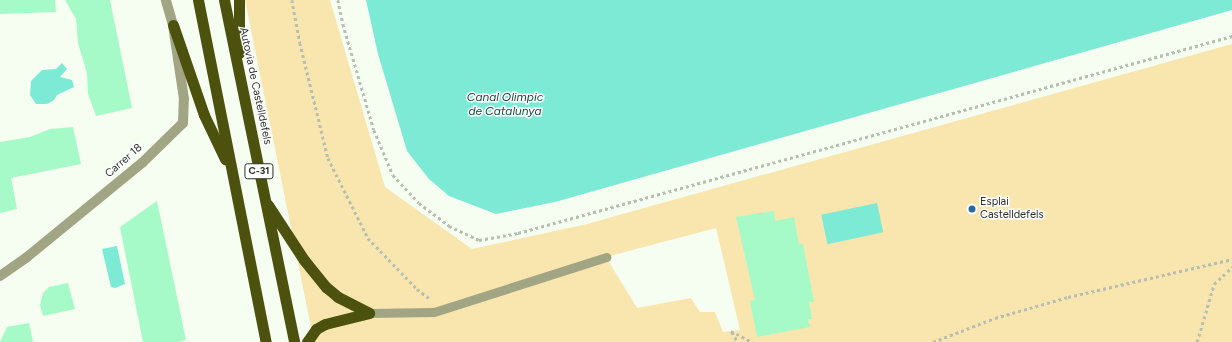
<!DOCTYPE html>
<style>
body{margin:0}
#map{position:relative;width:1232px;height:342px;overflow:hidden;background:#f5fef0;font-family:Figtree,sans-serif}
div>[style]{position:absolute}
[style*='--x']{left:calc(var(--x)*1px);top:calc(var(--y)*1px);width:calc(var(--w)*1px);rotate:calc(var(--a)*1deg)}
.green>*{inset:0;background:#f8e6ae}
.water>*{inset:0;background:#7dead5;transform-origin:0 0}
.building>*{inset:0;background:#a6fac8}
.path>*{height:2.5px;margin-top:-1.25px;transform-origin:0;background:repeating-linear-gradient(90deg,#b7bfb2 0 3px,transparent 0 6px)}
.service>*{height:9px;margin:-4.5px;padding:0 4.5px;transform-origin:4.5px;border-radius:4.5px;background:#a1a583}
.minor>*{height:10px;margin:-5px;padding:0 5px;transform-origin:5px;border-radius:5px;background:#a1a583}
.trunk>*{height:11px;margin:-5.5px;padding:0 5.5px;transform-origin:5.5px;border-radius:5.5px;background:#4c520d}
.dots>*{width:11px;height:11px;translate:-50% -50%;box-sizing:border-box;border:2px solid #fff;border-radius:50%}
span{translate:-50% -50%;white-space:nowrap;text-align:center;line-height:1.15;-webkit-text-stroke:3px #fff;paint-order:stroke}
.shield-label span{padding:1px 3px;background:#fff;border:1px solid;border-radius:3px;-webkit-text-stroke-width:0}
.shield-label{font-size:10px;color:#2a3027;font-weight:700}
.street-label{font-size:11px;color:#2a3027}
.poi-label{font-size:11px;color:#2a3027}
.left{translate:0 -50%;text-align:left}
.water-label{font-size:12px;color:#14463d;font-style:italic}
</style>
<div id="map">
<div class="green">
<div style="clip-path:polygon(evenodd,245px 0,330px 0,385px 187px,472px 249px,587px 224px,1232px 44px,1232px 342px,314px 342px,245px 0,716px 228px,740px 330px,723px 332px,715px 312px,700px 312px,691px 298px,637px 308px,606px 257px,716px 228px)"></div>
</div>
<div class="water">
<div style="clip-path:polygon(366px 0,1232px 0,1232px 10px,555px 202px,496px 214px,449px 196px,429px 179px,407px 151px,378px 54px)"></div>
<div style="clip-path:polygon(62px 63px,67px 69px,60px 77px,72px 80px,74px 87px,57px 95px,54px 100px,47px 104px,36px 104px,30px 95px,31px 81px,42px 70px,56px 69px)"></div>
<div style="left:877px;top:203px;width:30px;height:57px;rotate:78deg"></div>
<div style="clip-path:polygon(117px 246px,125px 284px,115px 288px,111px 287px,102px 249px)"></div>
</div>
<div class="building">
<div style="clip-path:polygon(0 0,55px 0,56px 12px,0 14px)"></div>
<div style="clip-path:polygon(65px 0,110px 0,132px 108px,96px 116px,88px 94px,87px 73px,78px 43px,76px 19px)"></div>
<div style="clip-path:polygon(73px 127px,81px 164px,11px 178px,17px 209px,0 213px,0 142px,30px 137px,50px 129px)"></div>
<div style="clip-path:polygon(157px 201px,186px 340px,178px 342px,143px 342px,120px 227px)"></div>
<div style="clip-path:polygon(774px 211px,775px 221px,794px 217px,799px 244px,803px 244px,814px 302px,809px 302px,812px 319px,808px 319px,810px 327px,757px 337px,750px 301px,755px 300px,736px 217px)"></div>
<div style="clip-path:polygon(68px 283px,75px 309px,43px 316px,40px 305px,43px 293px,49px 287px)"></div>
<div style="clip-path:polygon(29px 323px,33px 342px,0 342px,7px 327px)"></div>
</div>
<div class="path">
<div style="--x:292;--y:0;--w:44;--a:79.5"></div>
<div style="--x:300;--y:43;--w:118;--a:76.3"></div>
<div style="--x:328;--y:158;--w:89;--a:63.4"></div>
<div style="--x:368;--y:238;--w:71;--a:46.1"></div>
<div style="--x:417;--y:289;--w:15;--a:37"></div>
<div style="--x:338;--y:0;--w:25;--a:78"></div>
<div style="--x:343;--y:24;--w:110;--a:73.7"></div>
<div style="--x:374;--y:130;--w:49;--a:67.1"></div>
<div style="--x:393;--y:175;--w:38;--a:47"></div>
<div style="--x:419;--y:203;--w:38;--a:37"></div>
<div style="--x:449;--y:226;--w:33;--a:25"></div>
<div style="--x:479;--y:240;--w:40;--a:-10"></div>
<div style="--x:518;--y:233;--w:741;--a:-15.42"></div>
<div style="--x:731;--y:331;--w:25;--a:27"></div>
<div style="--x:732;--y:332;--w:12;--a:59"></div>
<div style="--x:933;--y:342;--w:66;--a:-21.2"></div>
<div style="--x:995;--y:318;--w:76;--a:-16"></div>
<div style="--x:1068;--y:297;--w:168;--a:-13"></div>
<div style="--x:1197;--y:342;--w:60;--a:-73.7"></div>
<div style="--x:1214;--y:284;--w:25;--a:-43"></div>
</div>
<div class="service">
<div style="--x:369;--y:313;--w:65;--a:-0.9"></div>
<div style="--x:434;--y:312;--w:181;--a:-17.7"></div>
</div>
<div class="minor">
<div style="--x:0;--y:276;--w:33;--a:-35"></div>
<div style="--x:27;--y:257;--w:149;--a:-39.3"></div>
<div style="--x:142;--y:163;--w:57;--a:-44.3"></div>
<div style="--x:183;--y:123;--w:24;--a:-88"></div>
<div style="--x:184;--y:99;--w:75;--a:-98.5"></div>
<div style="--x:173;--y:25;--w:26;--a:-106"></div>
</div>
<div class="trunk">
<div style="--x:198;--y:0;--w:349;--a:78.8"></div>
<div style="--x:224;--y:0;--w:349;--a:78.4"></div>
<div style="--x:239;--y:0;--w:53;--a:90"></div>
<div style="--x:173;--y:25;--w:95;--a:71"></div>
<div style="--x:204;--y:115;--w:49;--a:64.5"></div>
<div style="--x:268;--y:205;--w:66;--a:56.8"></div>
<div style="--x:304;--y:260;--w:35;--a:51"></div>
<div style="--x:326;--y:287;--w:16;--a:40"></div>
<div style="--x:338;--y:297;--w:35;--a:27"></div>
<div style="--x:307;--y:342;--w:16;--a:-55"></div>
<div style="--x:316;--y:329;--w:10;--a:-29"></div>
<div style="--x:325;--y:324;--w:45;--a:-14"></div>
</div>
<div class="dots">
<div style="left:972px;top:209px;background:#236b9f"></div>
</div>
<div class="shield-label">
<span style="left:259px;top:171px">C-31</span>
</div>
<div class="street-label">
<span style="left:255px;top:86px;rotate:78deg">Autovia de Castelldefels</span>
<span style="left:124px;top:161px;rotate:-41deg">Carrer 18</span>
</div>
<div class="poi-label">
<span class="left" style="left:980px;top:209px">Esplai<br>Castelldefels</span>
</div>
<div class="water-label">
<span style="left:505px;top:105px">Canal Olimpic<br>de Catalunya</span>
</div>
</div>
